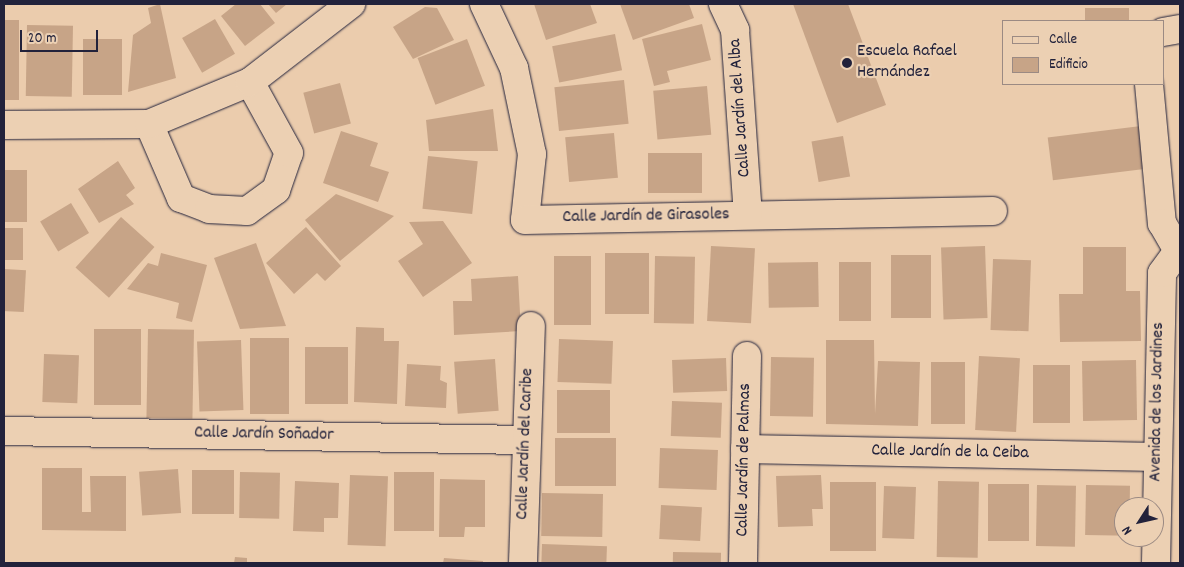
<!DOCTYPE html>
<meta charset="utf-8">
<style>
body{margin:0}
#map{position:relative;width:1184px;height:567px;overflow:hidden;background:#ebccad;font-family:Dekko,sans-serif}
div>[style]{position:absolute}
[style*='--x']{left:calc(var(--x)*1px);top:calc(var(--y)*1px);width:calc(var(--w)*1px);rotate:calc(var(--a)*1deg)}
.building>*{inset:0;background:#c7a487;transform-origin:0 0}
.roads{filter:drop-shadow(0 0 1px #22223b) drop-shadow(0 0 1px #22223b)}
.minor>*{height:28px;margin:-14px;padding:0 14px;transform-origin:14px;border-radius:14px;background:#ecd0b3}
.dots>*{width:14px;height:14px;translate:-50% -50%;box-sizing:border-box;border:2px solid #ecd0b3;border-radius:50%}
span{translate:-50% -50%;white-space:nowrap;text-align:center;line-height:1.15;-webkit-text-stroke:4.5px #ecd0b3;paint-order:stroke}
.poi-label{font-size:18px;color:#22223b}
.left{translate:0 -50%;text-align:left}
.street-label{font-size:18px;color:#22223b}
.frame{position:absolute;inset:0;border:5px solid #22223b;pointer-events:none}
.legend{position:absolute;left:1002px;top:20px;width:162px;height:65px;box-sizing:border-box;background:#ecd0b3;border:1px solid #9b8a83;margin:0;padding:6px 9px;list-style:none;font-size:15px;color:#22223b}
.legend li{display:flex;align-items:center;gap:10px;height:25px}
.legend b{width:25px;border:1px solid #9b8a83}
.north{position:absolute;left:1114px;top:497px;width:50px;height:50px;box-sizing:border-box;background:#ecd0b3;border:1px solid #9b8a83;border-radius:50%;rotate:235deg;font-size:14px;font-weight:700;line-height:20px;text-align:center;color:#22223b}
.north::after{content:'';display:block;margin:auto;width:18px;height:22px;background:#22223b;clip-path:polygon(50% 0,100% 100%,50% 72%,0 100%)}
.scale{position:absolute;left:20px;top:30px;width:78px;height:22px;box-sizing:border-box;border:2px solid #22223b;border-top:0;padding-left:6px;font-size:15px;line-height:18px;white-space:nowrap;color:#22223b;-webkit-text-stroke:4px #ecd0b3;paint-order:stroke}
</style>
<div id="map">
<div class="building">
<div style="clip-path:polygon(160px 4px,176px 78px,128px 92px,133px 35px,151px 23px,148px 8px)"></div>
<div style="clip-path:polygon(236px 4px,260px 4px,275px 23px,245px 46px,221px 16px)"></div>
<div style="clip-path:polygon(268px 4px,287px 4px,276px 13px)"></div>
<div style="clip-path:polygon(534px 4px,590px 4px,597px 23px,546px 40px)"></div>
<div style="clip-path:polygon(620px 4px,689px 4px,694px 18px,633px 40px)"></div>
<div style="clip-path:polygon(793px 4px,848px 4px,886px 105px,837px 123px)"></div>
<div style="clip-path:polygon(425px 7px,437px 8px,454px 40px,413px 59px,393px 27px)"></div>
<div style="left:1085px;top:8px;width:44px;height:13px"></div>
<div style="left:215px;top:19px;width:40px;height:38px;rotate:60deg"></div>
<div style="left:4px;top:20px;width:15px;height:80px"></div>
<div style="clip-path:polygon(702px 24px,711px 60px,667px 71px,670px 82px,654px 86px,642px 39px)"></div>
<div style="left:27px;top:25px;width:46px;height:71px;rotate:1deg"></div>
<div style="left:615px;top:34px;width:37px;height:64px;rotate:79deg"></div>
<div style="left:122px;top:39px;width:56px;height:39px;rotate:90deg"></div>
<div style="left:467px;top:39px;width:50px;height:53px;rotate:69deg"></div>
<div style="left:624px;top:80px;width:44px;height:70px;rotate:84deg"></div>
<div style="left:340px;top:83px;width:42px;height:38px;rotate:75deg"></div>
<div style="left:707px;top:86px;width:49px;height:54px;rotate:85deg"></div>
<div style="clip-path:polygon(493px 109px,498px 151px,429px 151px,426px 120px)"></div>
<div style="left:1141px;top:126px;width:43px;height:94px;rotate:83deg"></div>
<div style="clip-path:polygon(341px 131px,378px 143px,370px 166px,389px 172px,378px 202px,323px 183px)"></div>
<div style="left:614px;top:133px;width:45px;height:49px;rotate:85deg"></div>
<div style="left:843px;top:136px;width:41px;height:32px;rotate:80deg"></div>
<div style="left:702px;top:153px;width:40px;height:54px;rotate:90deg"></div>
<div style="left:428px;top:156px;width:50px;height:53px;rotate:6deg"></div>
<div style="clip-path:polygon(118px 161px,135px 188px,126px 195px,134px 204px,99px 223px,78px 189px)"></div>
<div style="left:4px;top:170px;width:23px;height:52px"></div>
<div style="clip-path:polygon(336px 194px,394px 216px,340px 261px,305px 220px)"></div>
<div style="left:71px;top:203px;width:35px;height:36px;rotate:59deg"></div>
<div style="left:121px;top:217px;width:45px;height:68px;rotate:42deg"></div>
<div style="clip-path:polygon(443px 221px,472px 263px,423px 297px,398px 261px,423px 244px,409px 222px)"></div>
<div style="clip-path:polygon(306px 227px,341px 266px,325px 281px,317px 273px,294px 294px,266px 263px)"></div>
<div style="left:4px;top:228px;width:19px;height:32px"></div>
<div style="clip-path:polygon(256px 243px,286px 326px,240px 329px,214px 258px)"></div>
<div style="left:711px;top:246px;width:44px;height:75px;rotate:3deg"></div>
<div style="left:985px;top:246px;width:72px;height:44px;rotate:88deg"></div>
<div style="clip-path:polygon(1083px 247px,1126px 247px,1126px 291px,1140px 291px,1141px 341px,1060px 342px,1059px 294px,1083px 294px)"></div>
<div style="clip-path:polygon(161px 253px,207px 265px,192px 322px,176px 318px,179px 303px,127px 289px,148px 263px,158px 266px)"></div>
<div style="left:605px;top:253px;width:44px;height:61px"></div>
<div style="left:891px;top:255px;width:40px;height:63px"></div>
<div style="left:554px;top:256px;width:37px;height:69px"></div>
<div style="left:655px;top:256px;width:40px;height:67px;rotate:1deg"></div>
<div style="left:993px;top:259px;width:38px;height:71px;rotate:2deg"></div>
<div style="left:818px;top:262px;width:45px;height:50px;rotate:89deg"></div>
<div style="left:839px;top:262px;width:32px;height:59px"></div>
<div style="left:4px;top:269px;width:22px;height:42px;rotate:3deg"></div>
<div style="clip-path:polygon(518px 276px,521px 331px,454px 335px,453px 301px,472px 301px,471px 279px)"></div>
<div style="clip-path:polygon(356px 327px,384px 328px,384px 341px,399px 341px,397px 404px,354px 402px)"></div>
<div style="left:94px;top:329px;width:47px;height:76px"></div>
<div style="left:148px;top:329px;width:46px;height:89px;rotate:1deg"></div>
<div style="left:250px;top:338px;width:39px;height:76px"></div>
<div style="left:559px;top:339px;width:54px;height:43px;rotate:2deg"></div>
<div style="left:241px;top:340px;width:70px;height:44px;rotate:88deg"></div>
<div style="clip-path:polygon(826px 340px,874px 340px,875px 414px,878px 361px,920px 362px,918px 426px,826px 424px)"></div>
<div style="left:305px;top:347px;width:43px;height:57px"></div>
<div style="left:44px;top:354px;width:35px;height:48px;rotate:2deg"></div>
<div style="left:979px;top:356px;width:41px;height:74px;rotate:3deg"></div>
<div style="left:771px;top:357px;width:43px;height:59px;rotate:1deg"></div>
<div style="left:726px;top:358px;width:33px;height:54px;rotate:88deg"></div>
<div style="left:495px;top:359px;width:52px;height:41px;rotate:86deg"></div>
<div style="left:1136px;top:360px;width:60px;height:54px;rotate:89deg"></div>
<div style="left:931px;top:362px;width:34px;height:62px"></div>
<div style="clip-path:polygon(407px 364px,441px 366px,440px 380px,447px 383px,446px 408px,405px 406px)"></div>
<div style="left:1070px;top:365px;width:58px;height:37px;rotate:90deg"></div>
<div style="left:557px;top:390px;width:53px;height:43px"></div>
<div style="left:672px;top:401px;width:50px;height:35px;rotate:2deg"></div>
<div style="left:555px;top:438px;width:61px;height:48px"></div>
<div style="left:660px;top:448px;width:58px;height:40px;rotate:2deg"></div>
<div style="clip-path:polygon(42px 468px,82px 468px,82px 512px,91px 512px,90px 476px,126px 476px,126px 531px,42px 530px)"></div>
<div style="left:178px;top:469px;width:44px;height:39px;rotate:86deg"></div>
<div style="left:192px;top:470px;width:42px;height:44px"></div>
<div style="left:240px;top:472px;width:40px;height:46px;rotate:1deg"></div>
<div style="left:394px;top:472px;width:40px;height:59px"></div>
<div style="left:350px;top:475px;width:38px;height:70px;rotate:2deg"></div>
<div style="clip-path:polygon(821px 475px,823px 509px,812px 509px,813px 526px,778px 527px,776px 476px)"></div>
<div style="clip-path:polygon(440px 479px,485px 480px,485px 527px,465px 527px,464px 537px,439px 537px)"></div>
<div style="clip-path:polygon(295px 481px,339px 483px,338px 518px,324px 518px,324px 532px,293px 531px)"></div>
<div style="left:938px;top:481px;width:41px;height:76px;rotate:1deg"></div>
<div style="left:830px;top:482px;width:46px;height:69px"></div>
<div style="left:988px;top:484px;width:41px;height:57px"></div>
<div style="left:1037px;top:485px;width:39px;height:61px;rotate:1deg"></div>
<div style="left:1086px;top:485px;width:44px;height:50px;rotate:1deg"></div>
<div style="left:884px;top:486px;width:32px;height:52px;rotate:2deg"></div>
<div style="left:542px;top:493px;width:61px;height:43px;rotate:1deg"></div>
<div style="left:661px;top:505px;width:41px;height:34px;rotate:3deg"></div>
<div style="left:542px;top:544px;width:65px;height:19px;rotate:2deg"></div>
<div style="left:673px;top:552px;width:48px;height:11px;rotate:1deg"></div>
<div style="clip-path:polygon(235px 557px,247px 558px,247px 563px,234px 563px)"></div>
<div style="clip-path:polygon(444px 558px,483px 561px,483px 563px,443px 563px)"></div>
</div>
<div class="roads">
<div class="minor">
<div style="--x:484;--y:4;--w:71;--a:64.9"></div>
<div style="--x:514;--y:68;--w:88;--a:78.2"></div>
<div style="--x:532;--y:154;--w:66;--a:96.1"></div>
<div style="--x:525;--y:220;--w:468;--a:-1.1"></div>
<div style="--x:723;--y:4;--w:29;--a:65"></div>
<div style="--x:735;--y:30;--w:185;--a:86"></div>
<div style="--x:1163;--y:32;--w:17;--a:-10"></div>
<div style="--x:1149;--y:84;--w:140;--a:84.7"></div>
<div style="--x:1162;--y:223;--w:30;--a:60"></div>
<div style="--x:149;--y:124;--w:81;--a:66.6"></div>
<div style="--x:181;--y:198;--w:30;--a:21"></div>
<div style="--x:209;--y:209;--w:38;--a:3"></div>
<div style="--x:247;--y:211;--w:36;--a:-36"></div>
<div style="--x:276;--y:190;--w:39;--a:-71"></div>
<div style="--x:289;--y:153;--w:81;--a:-118.8"></div>
<div style="--x:4;--y:125;--w:145;--a:-0.4"></div>
<div style="--x:149;--y:124;--w:109;--a:-22.6"></div>
<div style="--x:250;--y:82;--w:128;--a:-37.7"></div>
<div style="--x:4;--y:431;--w:520;--a:0.99"></div>
<div style="--x:745;--y:449;--w:411;--a:1.1"></div>
<div style="--x:523;--y:563;--w:237;--a:-88.1"></div>
<div style="--x:743;--y:563;--w:207;--a:-88.9"></div>
<div style="--x:1156;--y:563;--w:290;--a:-88.8"></div>
<div style="--x:1162;--y:273;--w:31;--a:-54"></div>
</div>
</div>
<div class="dots">
<div style="left:847px;top:63px;background:#22223b"></div>
</div>
<div class="poi-label">
<span class="left" style="left:857px;top:63px">Escuela Rafael<br>Hernández</span>
</div>
<div class="street-label">
<span style="left:741px;top:108px;rotate:-94deg">Calle Jardín del Alba</span>
<span style="left:646px;top:217px;rotate:-1deg">Calle Jardín de Girasoles</span>
<span style="left:1158px;top:402px;rotate:-89deg">Avenida de los Jardines</span>
<span style="left:264px;top:435px;rotate:1deg">Calle Jardín Soñador</span>
<span style="left:526px;top:444px;rotate:-88deg">Calle Jardín del Caribe</span>
<span style="left:950px;top:453px;rotate:1deg">Calle Jardín de la Ceiba</span>
<span style="left:745px;top:460px;rotate:-89deg">Calle Jardín de Palmas</span>
</div>
<div class="frame"></div>
<ul class="legend">
<li><b style="height:6px;background:#ecd0b3"></b>Calle</li>
<li><b style="height:14px;background:#c7a487"></b>Edificio</li>
</ul>
<div class="north">N</div>
<div class="scale">20 m</div>
</div>
